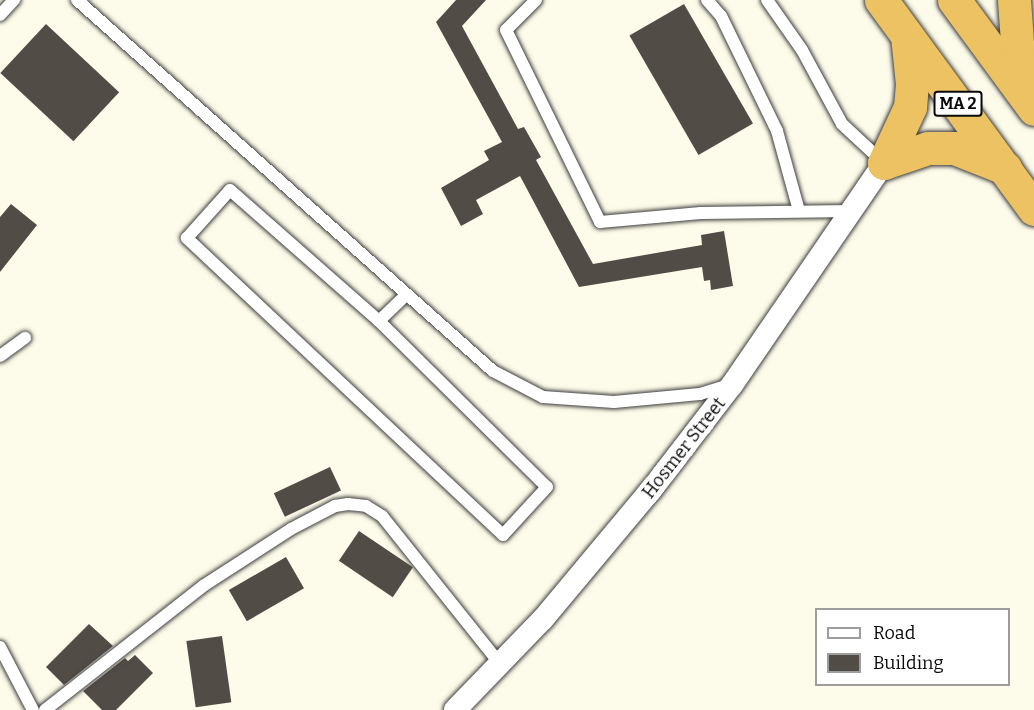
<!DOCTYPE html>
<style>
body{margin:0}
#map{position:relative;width:1034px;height:710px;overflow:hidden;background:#fdfbe9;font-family:Bitter,serif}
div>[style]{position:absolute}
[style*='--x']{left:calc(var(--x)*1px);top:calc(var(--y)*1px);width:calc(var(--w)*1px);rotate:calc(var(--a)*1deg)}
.building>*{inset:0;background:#524c47;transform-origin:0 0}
.roads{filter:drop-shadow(0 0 2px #3d3d3d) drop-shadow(0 0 2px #3d3d3d)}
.service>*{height:12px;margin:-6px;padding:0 6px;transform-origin:6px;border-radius:6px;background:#fff}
.minor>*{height:22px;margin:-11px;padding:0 11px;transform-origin:11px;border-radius:11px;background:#fff}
.trunk>*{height:33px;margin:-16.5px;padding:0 16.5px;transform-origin:16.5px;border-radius:16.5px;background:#ecc262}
span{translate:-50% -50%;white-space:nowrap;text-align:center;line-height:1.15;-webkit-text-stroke:6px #fff;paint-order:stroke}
.shield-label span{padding:2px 4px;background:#fff;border:2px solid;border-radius:4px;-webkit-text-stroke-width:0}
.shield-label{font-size:16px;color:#0a0a0a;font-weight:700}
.street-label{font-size:18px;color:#0a0a0a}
.legend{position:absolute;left:815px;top:608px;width:195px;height:78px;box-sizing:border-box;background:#fff;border:2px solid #9d9d9d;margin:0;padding:8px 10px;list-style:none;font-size:18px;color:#0a0a0a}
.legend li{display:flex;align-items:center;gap:12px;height:30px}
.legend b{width:30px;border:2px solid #9d9d9d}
</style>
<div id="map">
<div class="building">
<div style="clip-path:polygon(456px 0,486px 0,462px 26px,518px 129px,524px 127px,541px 157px,536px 160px,593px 264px,702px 245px,701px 235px,724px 231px,733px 286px,711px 290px,710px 280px,704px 281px,702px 267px,579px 287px,520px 176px,476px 200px,483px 214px,461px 226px,441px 188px,489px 160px,484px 151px,502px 142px,436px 22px)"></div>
<div style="left:684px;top:4px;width:138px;height:63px;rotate:60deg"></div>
<div style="left:46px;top:24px;width:100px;height:67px;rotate:43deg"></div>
<div style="clip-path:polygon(11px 204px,37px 225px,0 272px,0 217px)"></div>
<div style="left:330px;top:467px;width:26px;height:62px;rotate:65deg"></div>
<div style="left:359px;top:531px;width:65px;height:36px;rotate:34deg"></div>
<div style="left:286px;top:557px;width:36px;height:66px;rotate:60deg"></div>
<div style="clip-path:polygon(89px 624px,113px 646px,64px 685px,46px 667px)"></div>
<div style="left:222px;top:636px;width:67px;height:36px;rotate:82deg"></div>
<div style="clip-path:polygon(135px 655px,153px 673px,116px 710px,102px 710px,83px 691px,125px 658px,128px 661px)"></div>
</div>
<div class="roads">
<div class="service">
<div style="--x:77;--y:0;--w:557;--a:41.73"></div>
<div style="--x:493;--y:371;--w:56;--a:27.5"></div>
<div style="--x:543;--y:397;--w:71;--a:4"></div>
<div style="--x:614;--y:402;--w:86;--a:-5.3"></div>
<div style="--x:700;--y:394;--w:28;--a:-17"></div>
<div style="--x:536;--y:0;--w:42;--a:135"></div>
<div style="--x:506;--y:30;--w:214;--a:63.9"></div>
<div style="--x:600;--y:222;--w:101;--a:-5.1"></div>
<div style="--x:701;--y:213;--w:151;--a:-0.8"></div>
<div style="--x:707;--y:0;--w:21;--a:49"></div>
<div style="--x:721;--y:16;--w:128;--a:64"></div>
<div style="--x:777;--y:131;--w:83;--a:74.6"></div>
<div style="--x:767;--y:0;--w:61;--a:55"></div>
<div style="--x:802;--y:50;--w:84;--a:61.6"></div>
<div style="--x:842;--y:124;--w:57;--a:42.9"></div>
<div style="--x:0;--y:15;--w:21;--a:-47"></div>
<div style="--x:379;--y:321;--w:236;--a:44.7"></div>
<div style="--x:547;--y:487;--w:65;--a:132.5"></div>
<div style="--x:503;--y:535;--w:434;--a:-136.8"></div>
<div style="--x:187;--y:238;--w:64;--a:-48.1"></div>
<div style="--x:230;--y:190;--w:198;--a:41.3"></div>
<div style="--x:379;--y:321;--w:36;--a:-44"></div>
<div style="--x:0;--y:356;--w:31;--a:-36"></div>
<div style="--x:0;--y:647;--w:71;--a:62.4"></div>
<div style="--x:45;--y:710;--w:201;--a:-38.1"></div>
<div style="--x:203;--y:586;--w:105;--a:-32.9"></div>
<div style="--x:291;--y:529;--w:50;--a:-27.6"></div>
<div style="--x:335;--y:506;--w:13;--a:-9"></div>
<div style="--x:348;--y:504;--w:18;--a:6"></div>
<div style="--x:366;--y:506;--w:19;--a:32"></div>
<div style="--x:382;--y:516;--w:189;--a:51.4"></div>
</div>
<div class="minor">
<div style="--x:455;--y:710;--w:127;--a:-46"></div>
<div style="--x:543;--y:619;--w:168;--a:-50.1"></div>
<div style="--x:651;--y:490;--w:133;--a:-52.4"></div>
<div style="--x:732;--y:385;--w:269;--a:-55.6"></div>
</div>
<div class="trunk">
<div style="--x:881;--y:0;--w:259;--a:53.8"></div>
<div style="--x:954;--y:0;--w:135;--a:53.7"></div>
<div style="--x:1014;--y:0;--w:56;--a:85.9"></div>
<div style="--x:1018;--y:56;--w:35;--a:68"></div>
<div style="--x:884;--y:163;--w:62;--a:-65.1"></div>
<div style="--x:910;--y:107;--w:23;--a:-85"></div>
<div style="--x:912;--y:84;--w:48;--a:-95.9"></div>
<div style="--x:884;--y:163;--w:46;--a:-18.8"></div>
<div style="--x:928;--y:148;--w:26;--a:0"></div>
<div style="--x:954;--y:148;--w:55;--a:21.4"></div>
</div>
</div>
<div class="shield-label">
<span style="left:958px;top:104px">MA 2</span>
</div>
<div class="street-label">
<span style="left:684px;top:448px;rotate:-52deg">Hosmer Street</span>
</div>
<ul class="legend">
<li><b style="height:8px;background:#fff"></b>Road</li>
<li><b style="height:16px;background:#524c47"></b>Building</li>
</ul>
</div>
